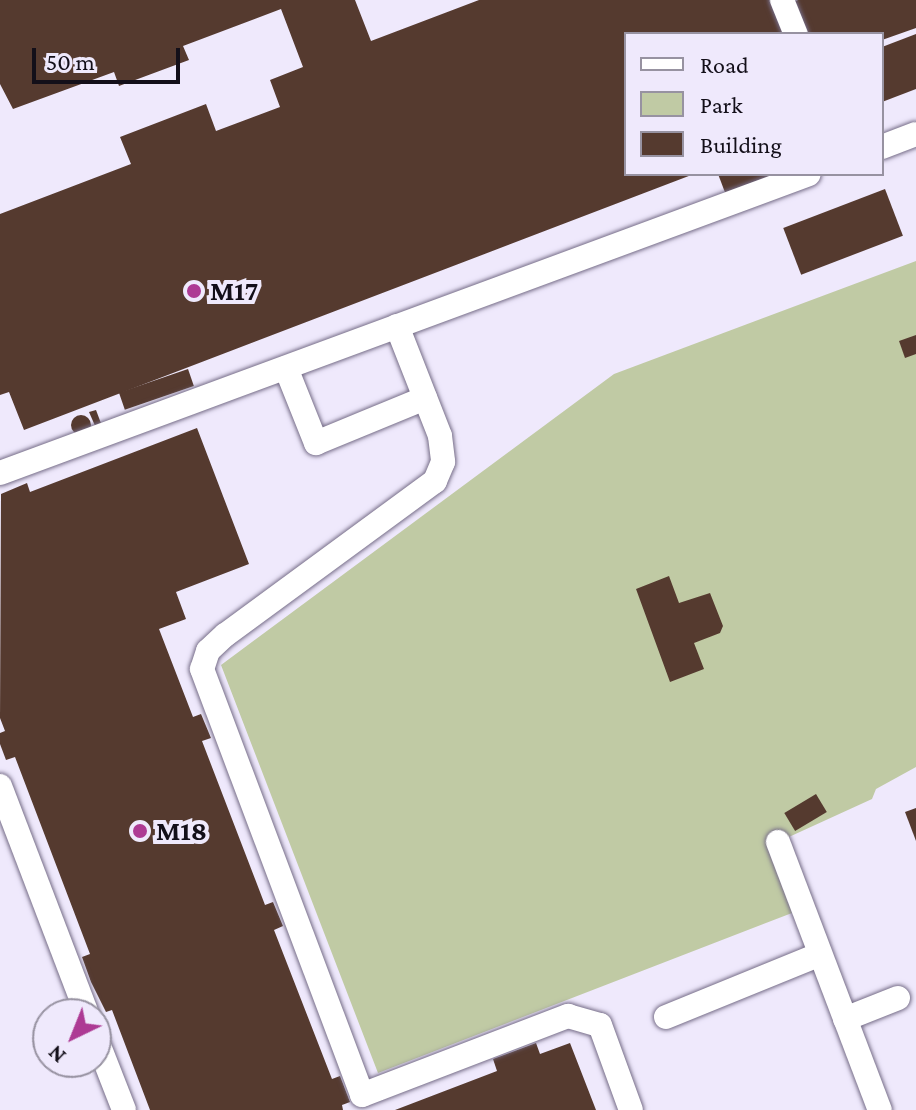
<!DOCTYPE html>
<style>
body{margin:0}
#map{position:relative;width:916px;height:1110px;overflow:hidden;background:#efe9fc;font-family:"Crimson Pro",serif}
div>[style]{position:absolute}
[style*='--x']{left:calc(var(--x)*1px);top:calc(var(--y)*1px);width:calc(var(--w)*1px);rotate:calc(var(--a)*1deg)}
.green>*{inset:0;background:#c0caa4}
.building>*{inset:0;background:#553a2f;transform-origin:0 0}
.round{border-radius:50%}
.roads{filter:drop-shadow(0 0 2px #766d88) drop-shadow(0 0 2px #766d88)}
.minor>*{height:24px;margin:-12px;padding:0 12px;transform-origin:12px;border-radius:12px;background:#fff}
.dots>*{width:22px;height:22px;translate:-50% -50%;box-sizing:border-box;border:4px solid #efe9fc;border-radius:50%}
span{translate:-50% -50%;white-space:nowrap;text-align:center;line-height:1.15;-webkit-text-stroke:8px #efe9fc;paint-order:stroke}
.poi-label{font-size:28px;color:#130f19;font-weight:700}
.left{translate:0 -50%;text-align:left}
.legend{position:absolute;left:624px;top:32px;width:260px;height:144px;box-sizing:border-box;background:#efe9fc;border:2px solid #9792a1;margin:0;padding:10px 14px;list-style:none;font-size:24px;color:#130f19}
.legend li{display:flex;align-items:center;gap:16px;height:40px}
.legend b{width:40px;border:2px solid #9792a1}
.north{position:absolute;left:32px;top:998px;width:80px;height:80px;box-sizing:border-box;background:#efe9fc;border:2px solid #9792a1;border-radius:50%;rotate:223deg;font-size:22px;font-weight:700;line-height:32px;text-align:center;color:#130f19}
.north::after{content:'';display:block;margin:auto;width:28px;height:36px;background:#ad3a94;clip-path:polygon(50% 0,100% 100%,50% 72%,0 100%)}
.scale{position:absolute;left:32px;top:48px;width:148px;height:36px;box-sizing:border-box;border:4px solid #130f19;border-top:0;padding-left:10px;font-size:24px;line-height:28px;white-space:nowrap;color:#130f19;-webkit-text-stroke:6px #efe9fc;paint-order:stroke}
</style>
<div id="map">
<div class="green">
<div style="clip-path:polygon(916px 261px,916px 767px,876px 789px,872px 799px,767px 847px,792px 913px,378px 1073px,221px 665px,614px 374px)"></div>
</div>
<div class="building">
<div style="clip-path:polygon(0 0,355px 0,371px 41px,479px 0,772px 0,785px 34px,626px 34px,626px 174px,694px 174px,24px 430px,9px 392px,0 395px,0 214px,131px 164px,120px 137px,206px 104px,216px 131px,280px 107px,270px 80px,303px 67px,281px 9px,183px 46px,189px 60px,119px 86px,114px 72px,13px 109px,0 84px)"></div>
<div style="clip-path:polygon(798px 0,916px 0,916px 28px,882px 40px,882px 34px,800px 34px,788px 4px)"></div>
<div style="clip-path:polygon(916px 34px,916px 89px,882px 102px,882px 47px)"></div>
<div style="clip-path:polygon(718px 174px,780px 174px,726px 195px)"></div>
<div style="left:885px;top:189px;width:50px;height:109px;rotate:69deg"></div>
<div style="clip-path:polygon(916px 335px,916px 354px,905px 358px,899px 341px)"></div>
<div style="left:188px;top:369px;width:18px;height:73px;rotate:71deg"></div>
<div style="clip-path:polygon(96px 410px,102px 426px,96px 428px,89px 412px)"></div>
<div class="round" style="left:71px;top:415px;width:20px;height:20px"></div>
<div style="clip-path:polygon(197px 428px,249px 564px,176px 592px,186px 619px,159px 629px,193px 717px,201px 714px,211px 738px,202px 741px,265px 905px,273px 902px,283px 926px,274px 930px,332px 1079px,340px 1076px,350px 1102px,342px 1105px,343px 1110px,150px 1110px,112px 1010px,106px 1012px,91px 982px,82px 957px,90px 954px,15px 757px,6px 760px,0 744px,0 733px,5px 731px,0 718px,1px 494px,27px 483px,30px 492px)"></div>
<div style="clip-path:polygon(669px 576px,679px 603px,710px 593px,723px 626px,720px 633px,694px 643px,704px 669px,670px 682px,636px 589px)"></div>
<div style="left:816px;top:794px;width:21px;height:37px;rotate:59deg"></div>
<div style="clip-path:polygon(916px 808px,916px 841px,905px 812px)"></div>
<div style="clip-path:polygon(536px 1043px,540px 1054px,570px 1043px,596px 1110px,395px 1110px,497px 1071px,493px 1059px)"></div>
</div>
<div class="roads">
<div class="minor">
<div style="--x:782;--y:0;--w:37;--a:68"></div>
<div style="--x:882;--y:147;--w:36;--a:-21"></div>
<div style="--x:397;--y:326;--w:118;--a:68.6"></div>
<div style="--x:440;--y:436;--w:26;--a:83"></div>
<div style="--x:443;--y:462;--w:21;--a:113"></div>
<div style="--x:435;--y:481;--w:260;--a:143.7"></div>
<div style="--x:225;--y:635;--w:23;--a:137"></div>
<div style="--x:208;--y:651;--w:19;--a:108"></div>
<div style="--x:202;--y:669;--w:455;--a:69.4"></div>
<div style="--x:362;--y:1095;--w:221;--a:-21"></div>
<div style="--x:568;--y:1016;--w:33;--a:16"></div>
<div style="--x:600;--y:1025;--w:90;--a:70"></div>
<div style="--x:286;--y:368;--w:81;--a:68.2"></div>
<div style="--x:316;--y:443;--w:118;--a:-22.4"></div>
<div style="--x:0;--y:473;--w:862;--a:-20.28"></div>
<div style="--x:0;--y:786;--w:244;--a:69.1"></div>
<div style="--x:778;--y:842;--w:287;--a:69.2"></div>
<div style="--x:666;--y:1017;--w:166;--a:-22.2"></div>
<div style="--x:845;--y:1019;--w:57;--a:-21.6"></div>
<div style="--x:96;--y:1038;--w:77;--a:68.7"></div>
</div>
</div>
<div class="dots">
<div style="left:194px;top:291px;background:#ad3a94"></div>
<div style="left:140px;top:831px;background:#ad3a94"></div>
</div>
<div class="poi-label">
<span class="left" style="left:210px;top:291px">M17</span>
<span class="left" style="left:156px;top:831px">M18</span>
</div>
<ul class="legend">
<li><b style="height:10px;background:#fff"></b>Road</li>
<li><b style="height:22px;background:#c0caa4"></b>Park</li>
<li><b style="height:22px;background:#553a2f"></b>Building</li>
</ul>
<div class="north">N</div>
<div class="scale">50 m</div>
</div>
